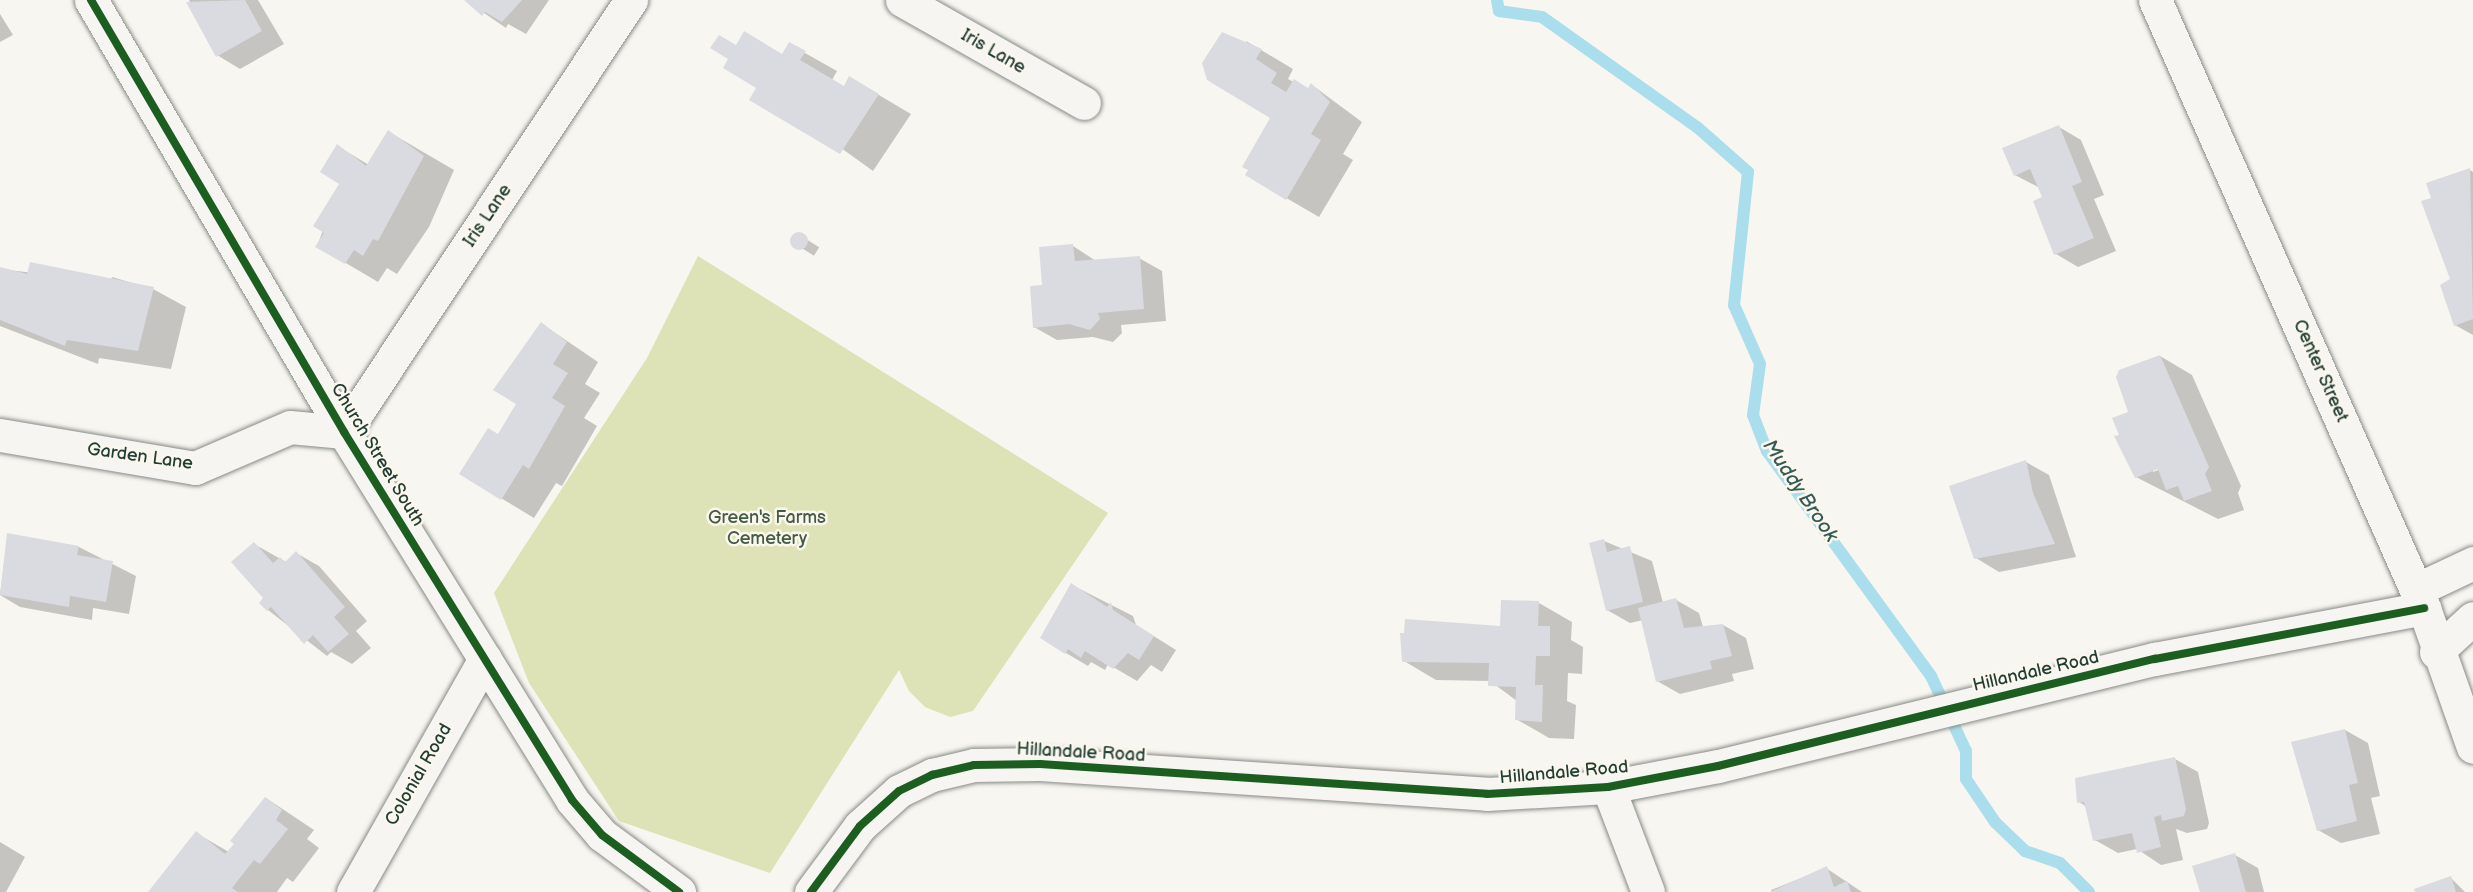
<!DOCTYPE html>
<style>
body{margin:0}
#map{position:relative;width:2473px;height:892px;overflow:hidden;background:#f8f6f0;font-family:"Balsamiq Sans",sans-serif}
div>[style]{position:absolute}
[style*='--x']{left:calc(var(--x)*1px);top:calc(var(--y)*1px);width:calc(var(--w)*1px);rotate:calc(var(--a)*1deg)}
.green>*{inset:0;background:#dde3b6}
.shadow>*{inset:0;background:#0003;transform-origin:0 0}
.stream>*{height:12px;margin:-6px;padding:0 6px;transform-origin:6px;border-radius:6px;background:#abdeec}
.building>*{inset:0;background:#dadae1}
.round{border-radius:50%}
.roads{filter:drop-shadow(0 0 2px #868b86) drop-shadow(0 0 2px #868b86)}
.minor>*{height:33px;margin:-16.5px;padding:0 16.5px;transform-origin:16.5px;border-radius:16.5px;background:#f6f5f1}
.cycleway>*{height:8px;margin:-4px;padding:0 4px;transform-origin:4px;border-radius:4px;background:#1b5e20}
span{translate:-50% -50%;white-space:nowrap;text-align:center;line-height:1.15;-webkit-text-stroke:5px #fbf7ec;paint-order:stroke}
.street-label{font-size:18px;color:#1f3d34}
.park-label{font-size:18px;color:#415b45}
.water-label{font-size:20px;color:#345b59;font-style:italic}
</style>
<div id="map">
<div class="green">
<div style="clip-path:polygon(698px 256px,1108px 513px,973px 711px,950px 717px,925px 707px,909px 691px,899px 670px,770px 873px,619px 821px,529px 683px,494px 593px,647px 358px)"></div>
</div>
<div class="shadow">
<div style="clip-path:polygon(189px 0,258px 0,284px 44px,240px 69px,217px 55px)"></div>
<div style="clip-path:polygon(465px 0,549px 0,526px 34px,508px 24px,506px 28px)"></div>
<div style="clip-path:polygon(0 14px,13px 35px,0 42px)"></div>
<div style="clip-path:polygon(1246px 41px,1293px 69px,1288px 79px,1309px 90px,1312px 85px,1362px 122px,1343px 154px,1353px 160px,1319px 217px,1247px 175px,1273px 117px)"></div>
<div style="clip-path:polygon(789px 44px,837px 71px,832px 80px,844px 87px,850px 78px,911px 114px,873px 171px,758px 88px,736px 47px,783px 55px)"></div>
<div style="clip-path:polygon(2059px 127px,2081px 140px,2104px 195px,2094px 199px,2116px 251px,2078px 267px,2056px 254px,2040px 188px,2015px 175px)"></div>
<div style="clip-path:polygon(389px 132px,454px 170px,429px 227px,397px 274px,387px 268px,378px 282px,317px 246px,341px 184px,337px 146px,369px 165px)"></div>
<div style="clip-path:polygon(2470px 170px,2473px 172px,2473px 335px,2455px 325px,2452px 280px,2433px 199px)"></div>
<div style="left:798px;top:234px;width:25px;height:10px;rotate:32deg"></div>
<div style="clip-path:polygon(1073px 246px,1096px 261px,1139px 258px,1162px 271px,1166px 321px,1121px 325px,1122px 333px,1113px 342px,1093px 337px,1057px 340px,1034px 327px,1043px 286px)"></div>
<div style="clip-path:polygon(0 269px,110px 282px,112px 277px,153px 289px,186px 307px,171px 369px,99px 358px,98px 364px,0 326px)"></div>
<div style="clip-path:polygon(542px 324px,598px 362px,585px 384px,600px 393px,584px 418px,597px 426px,562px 486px,556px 483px,534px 518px,461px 474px,498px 435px,518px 403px)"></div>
<div style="clip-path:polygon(evenodd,2160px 356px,2192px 375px,2241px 486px,2238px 493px,2244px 510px,2218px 519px,2136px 477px,2120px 436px,2160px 356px,2166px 467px,2153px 472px,2153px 469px,2166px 467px)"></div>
<div style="clip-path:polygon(2026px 462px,2049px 475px,2076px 557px,1999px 572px,1976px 558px)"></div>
<div style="clip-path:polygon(8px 535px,79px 547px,136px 576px,129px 614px,93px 608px,92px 620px,20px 607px,0 595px)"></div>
<div style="clip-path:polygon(1604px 541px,1652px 561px,1663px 603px,1676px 600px,1699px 613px,1703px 627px,1723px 625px,1746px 638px,1754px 669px,1732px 674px,1734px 681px,1680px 694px,1657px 681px,1643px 620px,1630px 623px,1607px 610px)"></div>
<div style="clip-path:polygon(254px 544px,286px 562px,296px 553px,319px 566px,367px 621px,356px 631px,371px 648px,352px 664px,331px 652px,327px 656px,268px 610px)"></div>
<div style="clip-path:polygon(1072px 585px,1133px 616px,1136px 625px,1176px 650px,1162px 672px,1151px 665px,1137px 681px,1108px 664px,1105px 670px,1091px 662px,1088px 666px,1066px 653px)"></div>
<div style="clip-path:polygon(1539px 603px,1572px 622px,1571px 640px,1583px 647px,1582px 674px,1568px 673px,1567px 701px,1576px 705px,1574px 739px,1549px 738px,1516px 719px,1517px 701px,1490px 681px,1436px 680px,1404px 661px,1501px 627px)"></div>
<div style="clip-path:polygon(2345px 730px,2368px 743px,2380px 796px,2371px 798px,2380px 834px,2341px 843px,2318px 830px,2292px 743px)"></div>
<div style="clip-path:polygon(2175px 759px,2198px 772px,2209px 823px,2207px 829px,2187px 833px,2176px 829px,2183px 860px,2161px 865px,2137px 849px,2118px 853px,2095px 840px,2087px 807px,2079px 802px)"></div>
<div style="clip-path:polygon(266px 798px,314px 830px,307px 839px,319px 848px,293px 882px,287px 878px,277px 892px,150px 892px,196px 833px,229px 852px)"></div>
<div style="clip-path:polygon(0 842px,25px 857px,6px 892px,0 892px)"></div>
<div style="clip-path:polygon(2235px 855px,2258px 868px,2264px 892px,2201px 892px)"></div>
<div style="clip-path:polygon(1826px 868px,1862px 892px,1772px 892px,1771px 890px)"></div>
<div style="clip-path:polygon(2450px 877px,2465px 892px,2416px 892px)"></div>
</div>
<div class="stream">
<div style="--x:1497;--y:0;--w:11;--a:80"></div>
<div style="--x:1499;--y:11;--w:43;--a:7.9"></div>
<div style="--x:1542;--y:17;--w:190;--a:35.4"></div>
<div style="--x:1697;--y:127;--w:68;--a:41.4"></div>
<div style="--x:1748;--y:172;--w:134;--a:96"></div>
<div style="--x:1734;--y:305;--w:64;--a:66.2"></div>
<div style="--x:1760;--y:364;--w:51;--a:97.8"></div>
<div style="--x:1753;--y:415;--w:39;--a:69"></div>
<div style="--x:1767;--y:451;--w:278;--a:53.9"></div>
<div style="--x:1931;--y:676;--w:83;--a:65"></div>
<div style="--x:1966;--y:751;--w:28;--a:90"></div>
<div style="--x:1966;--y:779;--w:52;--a:56"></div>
<div style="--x:1995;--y:822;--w:42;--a:44"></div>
<div style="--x:2025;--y:851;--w:37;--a:19"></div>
<div style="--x:2060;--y:863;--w:41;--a:45"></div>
</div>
<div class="building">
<div style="clip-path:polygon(245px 0,262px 31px,216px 57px,186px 2px)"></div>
<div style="clip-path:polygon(464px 0,522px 0,502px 22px,485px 12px,482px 16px)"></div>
<div style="clip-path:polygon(744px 31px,782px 54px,789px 42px,806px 51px,800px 60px,844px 86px,849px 76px,879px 94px,840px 154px,749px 100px,756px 88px,723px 68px,728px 59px,710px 48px,719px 35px,736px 45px)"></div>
<div style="clip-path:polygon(1222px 32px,1262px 49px,1256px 59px,1277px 73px,1271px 83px,1286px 92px,1294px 79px,1308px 88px,1311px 83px,1330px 102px,1311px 134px,1321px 140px,1286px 200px,1245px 175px,1248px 170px,1242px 167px,1270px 118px,1207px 80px,1202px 63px)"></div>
<div style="clip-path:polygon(2059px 125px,2082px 182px,2072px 186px,2094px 238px,2054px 255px,2033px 201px,2042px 197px,2030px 169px,2014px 176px,2002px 148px)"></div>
<div style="clip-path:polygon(388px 130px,424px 156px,378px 241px,373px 239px,363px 256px,354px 250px,345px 264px,315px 247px,324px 233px,313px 226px,339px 184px,320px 172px,337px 144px,366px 166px)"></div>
<div style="clip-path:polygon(2470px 168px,2473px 319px,2454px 326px,2440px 285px,2450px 279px,2421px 201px,2431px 198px,2426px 183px)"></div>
<div class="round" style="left:790px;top:232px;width:18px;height:18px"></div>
<div style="clip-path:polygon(1073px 244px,1075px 261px,1140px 256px,1144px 309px,1098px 313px,1100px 319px,1090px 330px,1069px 324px,1033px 328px,1030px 286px,1042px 285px,1039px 247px)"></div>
<div style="clip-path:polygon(30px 262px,154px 287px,138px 351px,67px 340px,65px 346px,0 320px,0 267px,27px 274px)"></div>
<div style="clip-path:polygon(541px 322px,567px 342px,553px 364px,568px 373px,552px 398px,565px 406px,529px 469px,523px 465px,501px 500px,459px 474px,488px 428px,498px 434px,516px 404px,493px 390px)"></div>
<div style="clip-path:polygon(2160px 355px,2209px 467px,2205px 474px,2212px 491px,2184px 501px,2178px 486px,2166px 490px,2158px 469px,2135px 478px,2114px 436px,2119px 435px,2112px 418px,2128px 412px,2116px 377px,2119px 370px)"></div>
<div style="clip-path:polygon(2026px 460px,2033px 493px,2055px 544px,1974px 559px,1949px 486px)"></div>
<div style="clip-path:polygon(7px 533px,79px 546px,77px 555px,113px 561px,106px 602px,70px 596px,69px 607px,0 595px)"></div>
<div style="clip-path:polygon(1604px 539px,1607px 552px,1630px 546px,1643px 602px,1606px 611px,1589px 543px)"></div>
<div style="clip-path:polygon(254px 542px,273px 563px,280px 557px,285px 562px,296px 551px,345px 607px,334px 617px,349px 634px,328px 652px,313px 635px,304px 644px,271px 607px,267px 611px,259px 603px,263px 598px,231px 562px)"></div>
<div style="clip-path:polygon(1071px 583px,1107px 607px,1111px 602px,1113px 610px,1154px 636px,1139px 660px,1128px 653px,1113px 669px,1085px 651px,1081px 658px,1068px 649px,1065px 654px,1040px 638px)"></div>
<div style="clip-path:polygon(1676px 598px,1684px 628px,1723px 624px,1732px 656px,1710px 661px,1712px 669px,1656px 682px,1638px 608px)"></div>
<div style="clip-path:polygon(1501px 600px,1539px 601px,1538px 626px,1550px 626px,1550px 656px,1536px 656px,1535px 685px,1543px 685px,1542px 722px,1515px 720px,1516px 687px,1488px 686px,1489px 663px,1402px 662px,1400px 633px,1404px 633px,1405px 619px,1500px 626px)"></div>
<div style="clip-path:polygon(2345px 729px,2358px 783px,2349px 785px,2357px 821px,2317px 831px,2291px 742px)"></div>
<div style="clip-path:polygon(2175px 757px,2186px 809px,2184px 816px,2162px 821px,2161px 815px,2154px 817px,2161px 847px,2137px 853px,2132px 833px,2093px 841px,2084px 802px,2077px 803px,2075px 778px)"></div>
<div style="clip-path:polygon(265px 797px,282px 810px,276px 820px,288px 829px,260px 864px,254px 860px,232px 888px,238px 892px,148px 892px,196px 831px,225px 854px,234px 844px,230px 841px)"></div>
<div style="clip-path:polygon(2235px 853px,2246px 892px,2200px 892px,2192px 866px)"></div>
<div style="clip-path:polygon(1827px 866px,1834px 887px,1847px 881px,1851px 892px,1770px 892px)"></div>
<div style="clip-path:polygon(2451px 876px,2456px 892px,2415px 892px,2414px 889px)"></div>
</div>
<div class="roads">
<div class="minor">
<div style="--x:91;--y:0;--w:501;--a:59.64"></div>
<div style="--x:344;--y:432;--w:433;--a:58.2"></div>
<div style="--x:572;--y:800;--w:46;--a:49.4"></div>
<div style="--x:602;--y:835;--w:96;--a:36.5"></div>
<div style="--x:902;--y:0;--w:209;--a:29.5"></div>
<div style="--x:2155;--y:0;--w:665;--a:66.13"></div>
<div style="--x:2424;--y:608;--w:147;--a:70.6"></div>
<div style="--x:0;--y:435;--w:198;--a:9.6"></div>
<div style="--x:195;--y:468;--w:103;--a:-23.3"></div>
<div style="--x:290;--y:427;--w:54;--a:5.3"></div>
<div style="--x:344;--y:432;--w:519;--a:-56.4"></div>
<div style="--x:2416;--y:590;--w:63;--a:-25.3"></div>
<div style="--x:2436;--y:652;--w:50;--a:-42.6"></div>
<div style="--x:1608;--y:787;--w:112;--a:69.1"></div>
<div style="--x:353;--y:892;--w:268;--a:-60.5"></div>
<div style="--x:811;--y:892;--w:82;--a:-53.4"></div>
<div style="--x:860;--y:826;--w:52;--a:-41.9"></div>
<div style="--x:899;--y:791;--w:37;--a:-26"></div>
<div style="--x:932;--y:775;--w:43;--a:-13.4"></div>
<div style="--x:974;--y:765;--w:66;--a:-0.9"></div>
<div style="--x:1040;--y:764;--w:448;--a:3.8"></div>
<div style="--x:1487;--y:794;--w:121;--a:-3.3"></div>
<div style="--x:1608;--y:787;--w:112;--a:-10.8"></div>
<div style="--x:1718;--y:766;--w:450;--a:-13.8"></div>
<div style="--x:2155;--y:659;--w:274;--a:-10.7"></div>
</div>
</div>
<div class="cycleway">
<div style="--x:91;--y:0;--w:501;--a:59.64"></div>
<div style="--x:344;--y:432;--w:433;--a:58.2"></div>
<div style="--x:572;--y:800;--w:46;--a:49.4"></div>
<div style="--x:602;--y:835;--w:96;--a:36.5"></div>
<div style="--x:811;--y:892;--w:82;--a:-53.4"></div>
<div style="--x:860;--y:826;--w:52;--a:-41.9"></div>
<div style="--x:899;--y:791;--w:37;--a:-26"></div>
<div style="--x:932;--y:775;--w:43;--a:-13.4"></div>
<div style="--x:974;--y:765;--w:66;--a:-0.9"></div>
<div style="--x:1040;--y:764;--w:448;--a:3.8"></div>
<div style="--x:1487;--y:794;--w:121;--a:-3.3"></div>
<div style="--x:1608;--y:787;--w:112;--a:-10.8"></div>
<div style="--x:1718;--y:766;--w:450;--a:-13.8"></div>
<div style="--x:2155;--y:659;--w:274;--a:-10.7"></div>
</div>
<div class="street-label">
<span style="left:993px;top:52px;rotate:30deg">Iris Lane</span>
<span style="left:488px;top:216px;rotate:-56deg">Iris Lane</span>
<span style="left:2320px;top:371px;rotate:66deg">Center Street</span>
<span style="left:377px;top:455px;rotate:59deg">Church Street South</span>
<span style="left:140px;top:457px;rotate:8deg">Garden Lane</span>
<span style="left:2036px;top:672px;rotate:-13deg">Hillandale Road</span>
<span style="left:1081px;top:753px;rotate:3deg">Hillandale Road</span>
<span style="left:1564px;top:773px;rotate:-5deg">Hillandale Road</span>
<span style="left:419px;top:775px;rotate:-60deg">Colonial Road</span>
</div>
<div class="park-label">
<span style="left:767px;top:529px">Green's Farms<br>Cemetery</span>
</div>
<div class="water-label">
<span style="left:1800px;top:491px;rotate:56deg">Muddy Brook</span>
</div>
</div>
